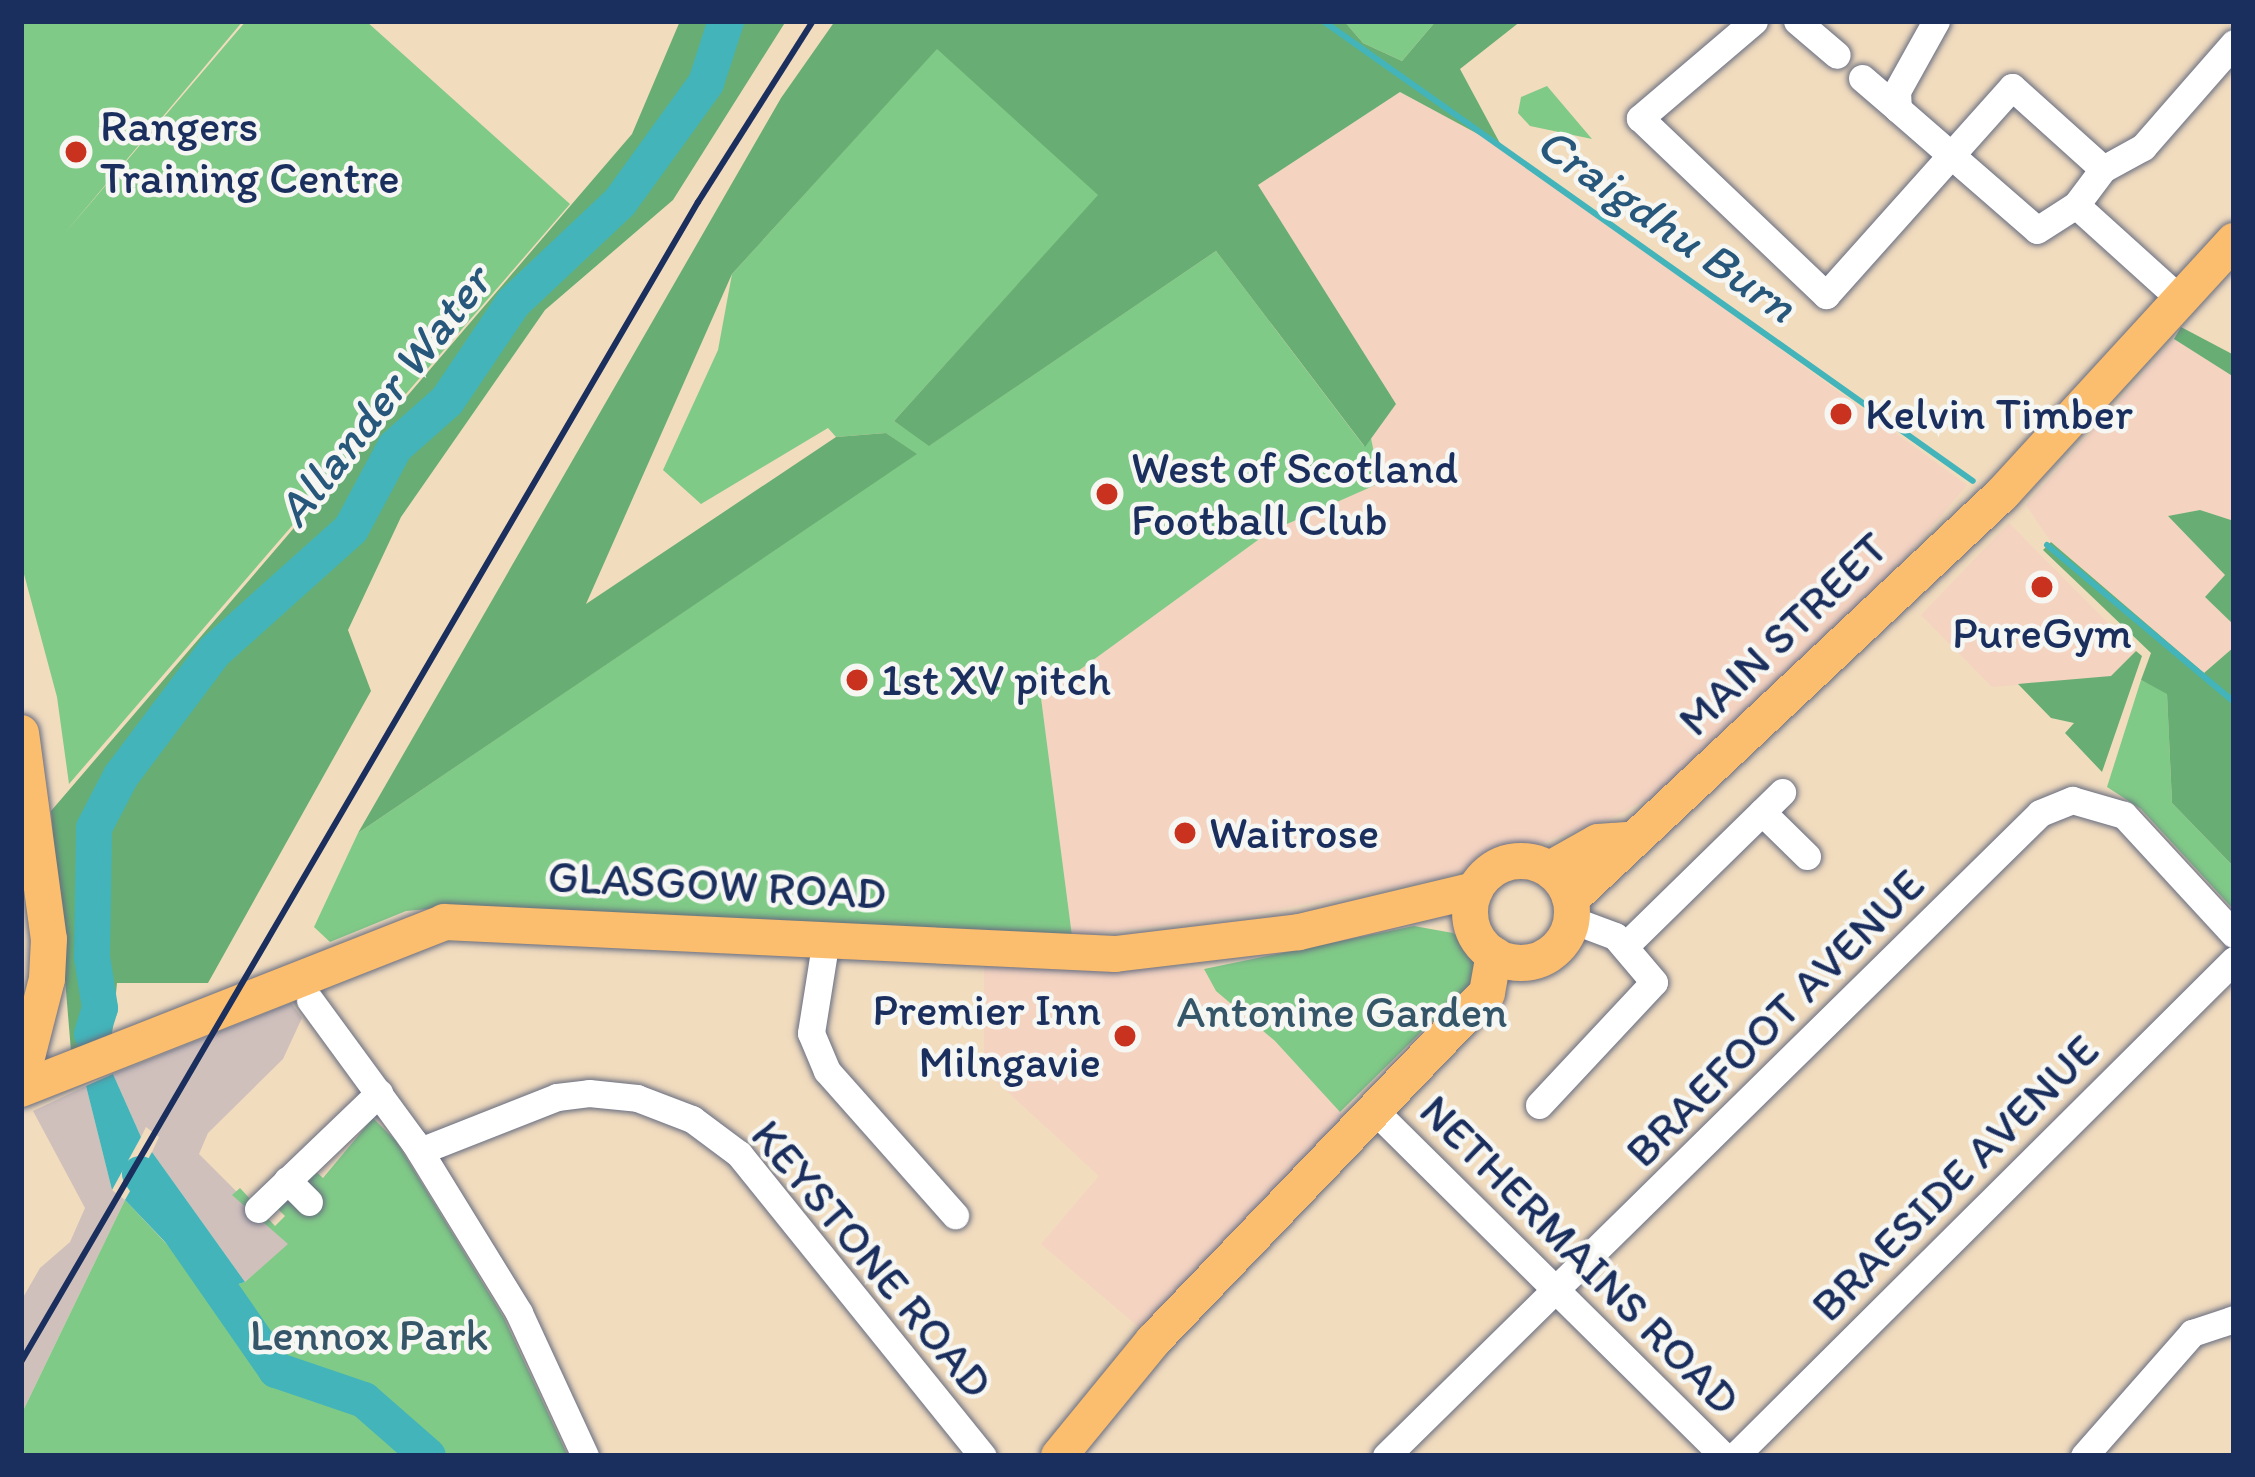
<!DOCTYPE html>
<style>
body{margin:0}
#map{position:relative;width:2255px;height:1477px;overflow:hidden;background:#f2dcbe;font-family:Itim,sans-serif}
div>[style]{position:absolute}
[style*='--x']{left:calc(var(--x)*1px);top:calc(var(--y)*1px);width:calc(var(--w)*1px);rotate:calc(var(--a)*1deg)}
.built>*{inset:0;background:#f4d3c1}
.industrial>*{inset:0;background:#d0c0bc}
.green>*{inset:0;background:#80ca87}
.forest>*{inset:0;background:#68ae74}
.water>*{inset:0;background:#43b4ba}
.stream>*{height:6px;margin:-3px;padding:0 3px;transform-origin:3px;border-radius:3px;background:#43b4ba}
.river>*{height:36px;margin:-18px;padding:0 18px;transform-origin:18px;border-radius:18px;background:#43b4ba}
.roads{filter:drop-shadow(0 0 3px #666c80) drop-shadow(0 0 3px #666c80)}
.minor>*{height:27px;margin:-13.5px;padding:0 13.5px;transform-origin:13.5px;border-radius:13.5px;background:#fff}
.major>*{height:36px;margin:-18px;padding:0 18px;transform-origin:18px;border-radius:18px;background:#fbbd6e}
.major>.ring{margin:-18px;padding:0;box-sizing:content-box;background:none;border:36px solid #fbbd6e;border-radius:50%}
.rail>*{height:6px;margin:-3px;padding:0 3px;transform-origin:3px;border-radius:3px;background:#1b2f5e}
.dots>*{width:33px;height:33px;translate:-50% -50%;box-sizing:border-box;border:6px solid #f6f6f2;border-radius:50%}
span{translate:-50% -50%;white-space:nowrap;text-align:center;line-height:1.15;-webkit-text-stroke:9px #f6f6f2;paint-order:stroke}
.poi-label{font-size:45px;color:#1b2f5e}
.left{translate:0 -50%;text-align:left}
.right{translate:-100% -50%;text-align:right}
.street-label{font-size:45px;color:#1b2f5e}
.park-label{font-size:45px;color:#345668}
.water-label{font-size:48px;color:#27577a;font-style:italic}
.frame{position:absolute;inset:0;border:24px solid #1b2f5e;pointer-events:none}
</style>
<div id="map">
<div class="built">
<div style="clip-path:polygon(1400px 92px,1502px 147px,1967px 485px,1888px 578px,1661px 792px,1609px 819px,1438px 879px,1242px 916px,1072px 936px,1041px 698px,1269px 532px,1379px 483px,1371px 438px,1396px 404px,1258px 185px)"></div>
<div style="clip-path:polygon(2174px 339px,2234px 377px,2234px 521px,2200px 510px,2169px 516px,2226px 576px,2205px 597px,2234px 625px,2234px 647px,2204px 673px,2051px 542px,2026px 505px)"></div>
<div style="clip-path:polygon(2009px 523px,2136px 651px,2111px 677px,1992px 687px,1921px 615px)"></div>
<div style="clip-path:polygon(984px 959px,1204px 969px,1216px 991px,1275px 1041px,1367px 1140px,1167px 1351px,1041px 1244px,1099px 1176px,984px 1070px)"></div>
</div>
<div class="industrial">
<div style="clip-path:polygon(291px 1003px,302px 1018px,283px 1059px,208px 1133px,199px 1154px,289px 1244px,245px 1282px,152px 1152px,159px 1137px,146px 1127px,141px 1137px,113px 1074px)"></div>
<div style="clip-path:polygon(86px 1086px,112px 1190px,125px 1200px,21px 1415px,21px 1301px,40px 1268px,70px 1242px,85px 1208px,33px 1111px)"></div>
</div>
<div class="green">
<div style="clip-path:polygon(21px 21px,243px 21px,65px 233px,246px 21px,366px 21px,570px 204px,69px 784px,57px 697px,21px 563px)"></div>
<div style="clip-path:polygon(1344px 21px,1436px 21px,1402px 61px,1363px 43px)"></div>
<div style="clip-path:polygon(937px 48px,1099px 195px,894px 421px,930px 445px,1216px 251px,1364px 446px,1371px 438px,1380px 483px,1269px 532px,1041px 698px,1072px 936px,463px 906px,406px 911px,330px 942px,314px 927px,358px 833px,916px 454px,886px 433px,836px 437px,828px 428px,701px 504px,663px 470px,718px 350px,732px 274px)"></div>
<div style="clip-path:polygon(1547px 86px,1592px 139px,1530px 126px,1518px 113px,1521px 97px)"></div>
<div style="clip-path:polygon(2141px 680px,2167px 693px,2172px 803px,2234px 867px,2234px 910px,2141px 809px,2107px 787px)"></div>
<div style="clip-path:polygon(1414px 926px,1453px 933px,1469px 946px,1478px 966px,1474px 980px,1340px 1112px,1275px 1041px,1216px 991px,1204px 969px)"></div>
<div style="clip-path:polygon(373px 1118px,396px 1141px,504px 1318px,568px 1456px,21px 1456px,21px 1415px,125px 1200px,212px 1292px,245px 1282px,288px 1244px,232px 1195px,240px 1188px,275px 1226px,285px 1216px,275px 1206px,312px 1168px,323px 1178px)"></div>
</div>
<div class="forest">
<div style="clip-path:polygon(680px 21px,786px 21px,673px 200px,545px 310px,401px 517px,348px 630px,371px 691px,208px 983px,117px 983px,112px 1034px,71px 1051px,51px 811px,632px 134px)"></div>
<div style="clip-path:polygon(835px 21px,1344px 21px,1363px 43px,1402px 61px,1436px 21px,1521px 21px,1460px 69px,1502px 147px,1400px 92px,1258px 185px,1396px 404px,1365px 447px,1216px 251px,929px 446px,894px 421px,1098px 195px,937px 49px,732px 274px,586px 604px,836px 437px,886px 433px,917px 454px,358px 833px,781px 98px)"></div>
<div style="clip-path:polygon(2181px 327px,2234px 355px,2234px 377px,2174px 339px)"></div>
<div style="clip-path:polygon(2200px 510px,2234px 521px,2234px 625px,2205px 597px,2225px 575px,2168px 516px)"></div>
<div style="clip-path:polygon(2051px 542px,2204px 673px,2234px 647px,2234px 867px,2172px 803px,2167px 694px,2141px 680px,2151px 653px,2043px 550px)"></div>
<div style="clip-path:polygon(2136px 651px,2142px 656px,2102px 772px,2065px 733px,2074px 723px,2051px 718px,2018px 684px,2111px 676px)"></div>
</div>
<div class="water">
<div style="clip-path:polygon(113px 1074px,141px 1137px,112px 1190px,86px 1086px)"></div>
<div style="clip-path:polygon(152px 1152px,245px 1282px,213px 1292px,125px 1200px)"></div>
</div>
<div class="stream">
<div style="--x:1323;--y:21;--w:796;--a:35.29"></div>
<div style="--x:2047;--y:545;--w:244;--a:40"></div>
</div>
<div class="river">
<div style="--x:92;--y:1034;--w:27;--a:-73"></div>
<div style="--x:100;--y:1008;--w:52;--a:-98.9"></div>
<div style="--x:92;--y:957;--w:129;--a:-89.1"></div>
<div style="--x:94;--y:828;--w:59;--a:-62.6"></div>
<div style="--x:121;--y:776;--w:156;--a:-53.1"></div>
<div style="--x:215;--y:651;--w:183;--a:-41.9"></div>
<div style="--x:351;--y:529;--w:93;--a:-61.8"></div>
<div style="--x:395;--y:447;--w:69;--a:-41.5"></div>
<div style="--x:447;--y:401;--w:118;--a:-56"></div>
<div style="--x:513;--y:303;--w:147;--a:-43.3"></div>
<div style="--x:620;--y:202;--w:147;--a:-54.1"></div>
<div style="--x:706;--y:83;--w:65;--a:-72.1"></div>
<div style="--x:140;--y:1174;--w:239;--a:55.2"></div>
<div style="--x:276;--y:1370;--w:93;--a:18.8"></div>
<div style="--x:364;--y:1400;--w:85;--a:41.2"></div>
</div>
<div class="roads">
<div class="minor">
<div style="--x:1754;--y:21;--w:150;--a:139.6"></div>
<div style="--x:1640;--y:118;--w:257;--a:43.6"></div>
<div style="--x:1826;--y:295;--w:279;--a:-48.2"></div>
<div style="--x:2012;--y:87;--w:122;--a:42"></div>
<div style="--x:1797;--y:21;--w:52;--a:40.4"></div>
<div style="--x:1936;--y:21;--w:80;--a:119.1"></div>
<div style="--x:1897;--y:91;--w:18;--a:87"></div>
<div style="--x:1898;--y:109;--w:184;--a:41"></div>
<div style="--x:2037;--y:230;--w:46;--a:-32.7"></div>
<div style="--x:2076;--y:205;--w:45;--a:-53.1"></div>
<div style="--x:2103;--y:169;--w:46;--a:-28.8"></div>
<div style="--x:2143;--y:147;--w:138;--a:-48.8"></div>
<div style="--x:1862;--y:78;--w:48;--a:40.7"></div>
<div style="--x:2076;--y:205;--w:140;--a:42.1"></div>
<div style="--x:1762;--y:812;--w:63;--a:44.4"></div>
<div style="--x:826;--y:939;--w:95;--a:99.1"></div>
<div style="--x:811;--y:1033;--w:41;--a:67.2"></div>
<div style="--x:827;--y:1071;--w:193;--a:48.4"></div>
<div style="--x:1625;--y:946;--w:220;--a:-44.4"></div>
<div style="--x:310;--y:1000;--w:176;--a:53.8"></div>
<div style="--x:414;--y:1142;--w:201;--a:58.4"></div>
<div style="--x:519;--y:1313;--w:157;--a:65.2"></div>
<div style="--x:1539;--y:1105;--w:168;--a:-46.9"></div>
<div style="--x:1654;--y:982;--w:60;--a:-130.3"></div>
<div style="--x:1615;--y:936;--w:46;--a:-159.6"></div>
<div style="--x:1377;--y:1113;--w:488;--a:44.7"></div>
<div style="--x:420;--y:1151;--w:147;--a:-21.5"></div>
<div style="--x:557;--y:1097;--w:32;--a:-7"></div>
<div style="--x:589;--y:1093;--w:48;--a:5.9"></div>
<div style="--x:637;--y:1098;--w:59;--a:20.9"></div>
<div style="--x:692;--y:1119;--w:59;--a:36.7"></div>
<div style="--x:739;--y:1154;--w:388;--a:51.1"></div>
<div style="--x:287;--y:1180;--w:31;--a:45"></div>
<div style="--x:258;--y:1209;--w:168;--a:-43.8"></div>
<div style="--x:1386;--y:1456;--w:917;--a:-44.51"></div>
<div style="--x:2040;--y:813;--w:35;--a:-22"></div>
<div style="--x:2072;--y:800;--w:54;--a:16.1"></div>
<div style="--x:2124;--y:815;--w:162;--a:47.3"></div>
<div style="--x:1735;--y:1456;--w:704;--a:-44.83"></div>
<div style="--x:2084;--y:1456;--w:164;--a:-48.7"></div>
<div style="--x:2192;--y:1333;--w:44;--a:-18.4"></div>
</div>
<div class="major">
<div style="--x:21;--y:733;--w:208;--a:82.3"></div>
<div style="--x:49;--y:939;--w:40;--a:92.9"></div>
<div style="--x:47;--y:979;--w:104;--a:104.4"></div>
<div class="ring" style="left:1470px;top:861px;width:66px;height:66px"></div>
<div style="--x:1550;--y:869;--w:55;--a:-29.4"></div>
<div style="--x:1598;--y:842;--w:29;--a:-4"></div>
<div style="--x:1571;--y:899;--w:593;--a:-43.22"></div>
<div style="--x:2003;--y:493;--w:342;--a:-47.5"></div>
<div style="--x:21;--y:1089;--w:455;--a:-21.5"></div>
<div style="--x:444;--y:922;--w:672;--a:2.73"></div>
<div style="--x:1115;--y:954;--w:185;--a:-6.8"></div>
<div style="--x:1299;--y:932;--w:181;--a:-13.4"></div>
<div style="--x:1059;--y:1456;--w:149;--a:-50.7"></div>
<div style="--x:1153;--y:1341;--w:482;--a:-46.2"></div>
<div style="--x:1487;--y:993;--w:39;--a:-80"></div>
</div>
</div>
<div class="rail">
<div style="--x:21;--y:1362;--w:1343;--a:-59.73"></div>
<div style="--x:698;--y:202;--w:214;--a:-57.6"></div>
</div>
<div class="dots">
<div style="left:76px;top:152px;background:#c8321e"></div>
<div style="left:1841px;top:414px;background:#c8321e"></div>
<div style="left:1107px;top:494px;background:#c8321e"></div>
<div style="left:2042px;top:587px;background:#c8321e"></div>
<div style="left:857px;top:680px;background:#c8321e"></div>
<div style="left:1185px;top:833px;background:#c8321e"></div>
<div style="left:1125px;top:1036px;background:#c8321e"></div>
</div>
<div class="poi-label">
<span class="left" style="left:100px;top:152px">Rangers<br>Training Centre</span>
<span class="left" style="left:1865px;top:414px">Kelvin Timber</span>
<span class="left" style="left:1131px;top:494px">West of Scotland<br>Football Club</span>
<span style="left:2042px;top:633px">PureGym</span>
<span class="left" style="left:881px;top:680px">1st XV pitch</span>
<span class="left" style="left:1209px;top:833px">Waitrose</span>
<span class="right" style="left:1101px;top:1036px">Premier Inn<br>Milngavie</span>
</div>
<div class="street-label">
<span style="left:1783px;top:634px;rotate:-44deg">MAIN STREET</span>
<span style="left:717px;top:885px;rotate:3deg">GLASGOW ROAD</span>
<span style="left:1775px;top:1018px;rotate:-45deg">BRAEFOOT AVENUE</span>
<span style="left:1955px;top:1178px;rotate:-45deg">BRAESIDE AVENUE</span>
<span style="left:1580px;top:1255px;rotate:45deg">NETHERMAINS ROAD</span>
<span style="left:872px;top:1259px;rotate:50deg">KEYSTONE ROAD</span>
</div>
<div class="park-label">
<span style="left:1342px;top:1012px">Antonine Garden</span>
<span style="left:369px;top:1335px">Lennox Park</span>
</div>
<div class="water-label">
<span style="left:1667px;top:224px;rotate:35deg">Craigdhu Burn</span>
<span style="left:383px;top:396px;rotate:-52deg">Allander Water</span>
</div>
<div class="frame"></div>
</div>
